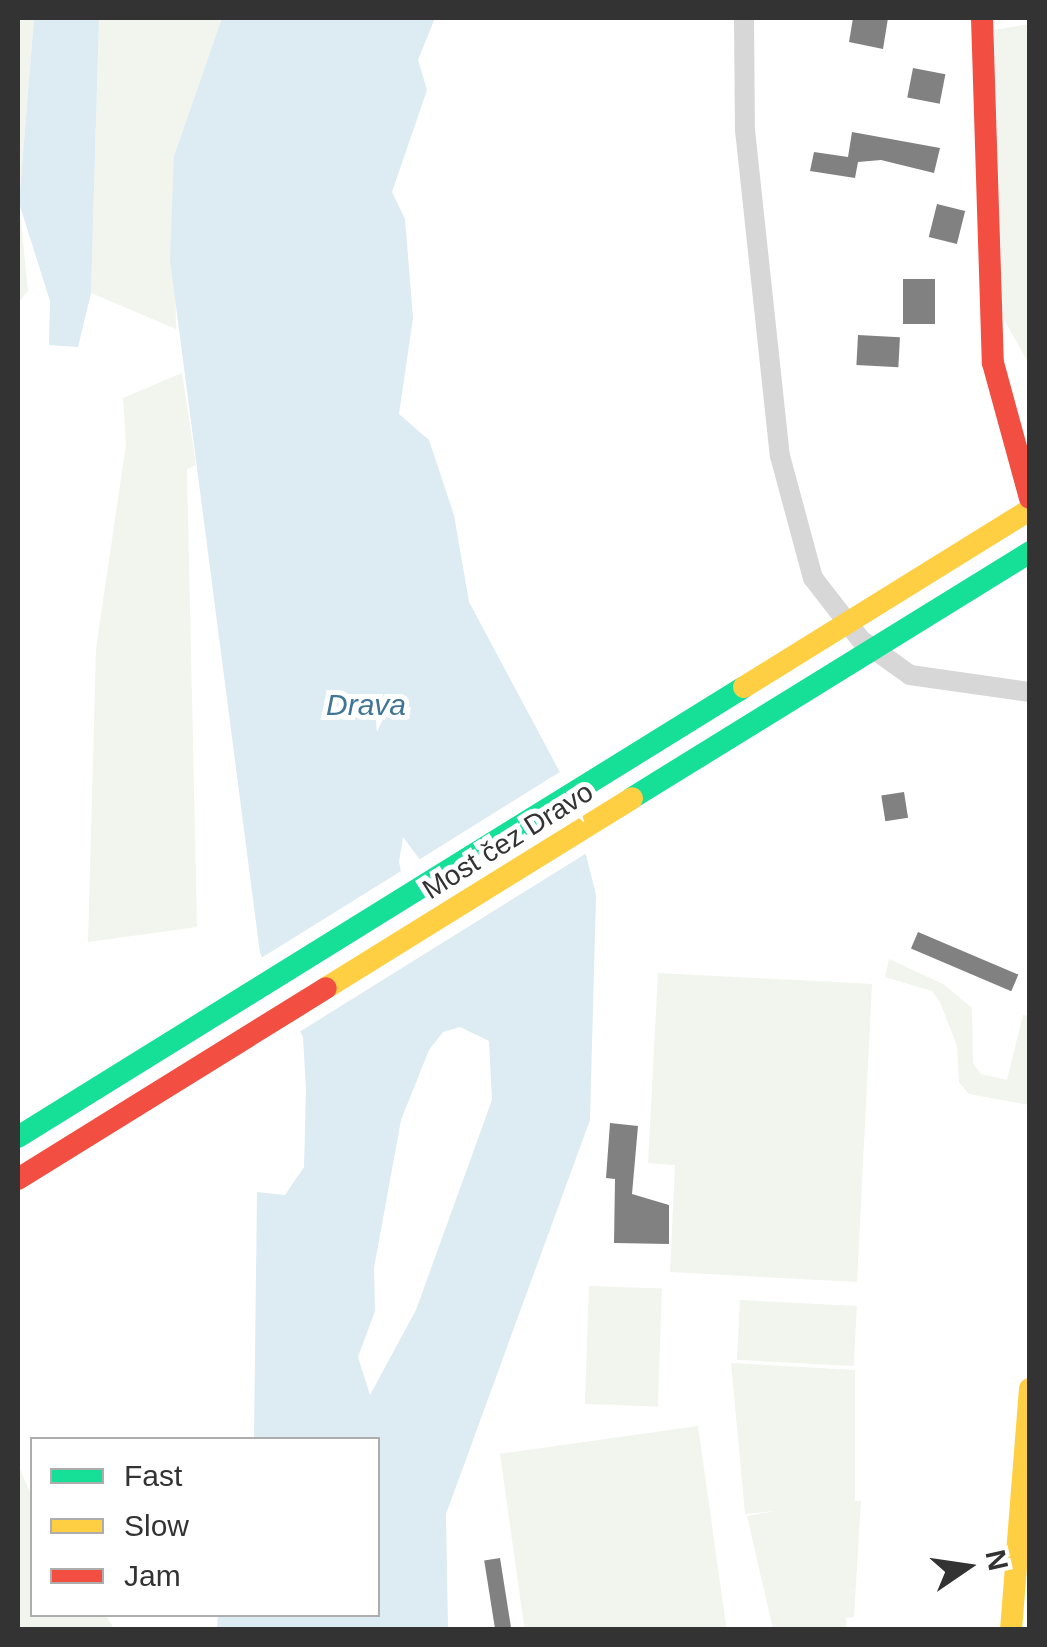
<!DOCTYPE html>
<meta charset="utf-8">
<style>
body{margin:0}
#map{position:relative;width:1047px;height:1647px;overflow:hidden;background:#fff;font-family:Arial,sans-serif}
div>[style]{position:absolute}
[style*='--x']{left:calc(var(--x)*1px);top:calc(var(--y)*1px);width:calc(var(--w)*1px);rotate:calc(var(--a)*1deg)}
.green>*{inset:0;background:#f1f5ed;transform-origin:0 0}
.water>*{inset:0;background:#ddebf3}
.pier>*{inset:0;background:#fff}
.building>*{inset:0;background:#818181;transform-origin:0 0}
.street>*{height:20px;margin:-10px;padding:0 10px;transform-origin:10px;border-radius:10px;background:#d7d7d7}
.fast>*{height:22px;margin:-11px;padding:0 11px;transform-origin:11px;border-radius:11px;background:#16e098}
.slow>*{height:22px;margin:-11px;padding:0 11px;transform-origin:11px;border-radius:11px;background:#ffcf43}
.jam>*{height:22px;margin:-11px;padding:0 11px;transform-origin:11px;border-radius:11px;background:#f24e42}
span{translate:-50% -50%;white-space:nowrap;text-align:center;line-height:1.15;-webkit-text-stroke:10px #fff;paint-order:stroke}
.street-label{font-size:28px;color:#333}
.water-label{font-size:30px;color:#3f7597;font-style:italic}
.frame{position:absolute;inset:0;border:20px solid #333;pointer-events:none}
.legend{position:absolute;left:30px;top:1437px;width:350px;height:180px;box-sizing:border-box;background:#fff;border:2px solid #adadad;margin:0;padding:12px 18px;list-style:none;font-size:30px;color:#333}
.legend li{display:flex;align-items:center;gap:20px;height:50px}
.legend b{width:50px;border:2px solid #adadad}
.north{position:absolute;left:917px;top:1517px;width:100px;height:100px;-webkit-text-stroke:8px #fff;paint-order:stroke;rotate:77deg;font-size:28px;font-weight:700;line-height:40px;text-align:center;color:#333}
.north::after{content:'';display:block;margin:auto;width:35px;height:45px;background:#333;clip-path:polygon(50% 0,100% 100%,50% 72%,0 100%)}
</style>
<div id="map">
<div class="green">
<div style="clip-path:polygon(18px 18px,34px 18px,19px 203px,28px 291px,18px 303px)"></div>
<div style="clip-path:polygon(99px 18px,222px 18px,174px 156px,176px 329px,91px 293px)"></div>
<div style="clip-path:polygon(1029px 24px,1029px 364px,1003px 318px,994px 30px)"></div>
<div style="clip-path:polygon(182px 373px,196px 465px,187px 469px,197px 927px,88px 942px,96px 649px,126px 444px,123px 398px)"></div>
<div style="clip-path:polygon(889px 959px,943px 984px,972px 1008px,973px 1063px,981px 1074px,1007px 1080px,1023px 1015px,1029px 1016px,1029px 1105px,969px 1094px,959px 1082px,957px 1046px,940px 1002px,932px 991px,885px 977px)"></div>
<div style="clip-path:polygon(658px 973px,872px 984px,857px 1282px,670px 1272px,675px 1165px,648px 1163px)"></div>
<div style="left:589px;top:1286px;width:73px;height:118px;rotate:2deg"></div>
<div style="left:740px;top:1300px;width:117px;height:60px;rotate:3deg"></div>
<div style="clip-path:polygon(731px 1363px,855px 1370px,855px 1501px,861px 1501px,854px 1617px,846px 1618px,846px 1629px,773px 1629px,747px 1516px,776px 1511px,745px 1514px)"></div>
<div style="left:698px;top:1426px;width:205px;height:200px;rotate:82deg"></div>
<div style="clip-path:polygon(18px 1464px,32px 1497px,32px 1614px,106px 1615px,114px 1629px,18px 1629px)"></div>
</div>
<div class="water">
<div style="clip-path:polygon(34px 18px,99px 18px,91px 293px,78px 347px,49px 345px,50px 301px,19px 203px)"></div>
<div style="clip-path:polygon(evenodd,222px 18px,435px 18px,418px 60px,427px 90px,392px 192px,405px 219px,413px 318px,399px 414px,429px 440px,454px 515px,469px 602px,570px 791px,596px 895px,590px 1120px,446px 1514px,448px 1629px,217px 1629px,218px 1615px,378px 1614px,378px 1440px,254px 1439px,257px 1192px,285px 1195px,304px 1167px,306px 1090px,303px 1037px,260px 953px,170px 260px,174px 156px,222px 18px,403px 837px,429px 872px,440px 919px,414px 932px,399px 862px,403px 837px,222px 18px,460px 1027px,489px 1041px,492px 1100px,416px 1310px,370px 1395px,358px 1357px,375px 1311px,374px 1268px,401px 1120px,429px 1050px,443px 1032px,460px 1027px)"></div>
</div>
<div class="pier">
<div style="clip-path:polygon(563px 770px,590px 851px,296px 1034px,258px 960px,406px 868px,419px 928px,435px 919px,417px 861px)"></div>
</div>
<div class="building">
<div style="clip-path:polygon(853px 18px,888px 18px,883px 49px,849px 42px)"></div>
<div style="left:913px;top:68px;width:33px;height:30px;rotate:11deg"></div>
<div style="clip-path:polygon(852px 132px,940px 148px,934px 173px,881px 160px,858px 162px,855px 178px,810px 171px,814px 152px,848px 157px)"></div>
<div style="left:937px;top:204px;width:29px;height:34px;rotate:14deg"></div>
<div style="left:903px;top:279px;width:32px;height:45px"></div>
<div style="left:858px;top:335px;width:42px;height:30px;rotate:3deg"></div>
<div style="left:904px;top:792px;width:26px;height:23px;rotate:81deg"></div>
<div style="left:918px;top:932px;width:109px;height:18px;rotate:23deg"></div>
<div style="clip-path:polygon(610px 1123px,638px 1126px,632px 1194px,669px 1205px,669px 1244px,614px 1243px,615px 1179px,606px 1178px)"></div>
<div style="left:500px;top:1558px;width:73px;height:16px;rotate:81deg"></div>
</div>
<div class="street">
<div style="--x:744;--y:18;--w:112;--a:89.5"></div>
<div style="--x:745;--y:130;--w:328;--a:83.9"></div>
<div style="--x:780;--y:456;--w:126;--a:74.9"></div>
<div style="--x:813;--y:578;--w:78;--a:52.3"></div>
<div style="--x:861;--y:640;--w:60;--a:35.5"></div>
<div style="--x:910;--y:675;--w:121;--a:8.1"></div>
</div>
<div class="fast">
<div style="--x:632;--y:798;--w:468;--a:-31.7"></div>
<div style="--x:18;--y:1137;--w:854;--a:-31.79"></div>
</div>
<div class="slow">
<div style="--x:744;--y:687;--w:336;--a:-31.8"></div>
<div style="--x:326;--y:988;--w:360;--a:-31.8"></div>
<div style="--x:1011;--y:1630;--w:242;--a:-85.5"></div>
</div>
<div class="jam">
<div style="--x:982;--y:18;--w:345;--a:88.2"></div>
<div style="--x:993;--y:363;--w:140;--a:74.7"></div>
<div style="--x:18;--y:1179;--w:362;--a:-31.8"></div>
</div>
<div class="street-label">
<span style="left:508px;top:841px;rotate:-32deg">Most čez Dravo</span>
</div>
<div class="water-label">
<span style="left:366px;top:705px">Drava</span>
</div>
<div class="frame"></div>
<ul class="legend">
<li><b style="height:12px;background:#16e098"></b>Fast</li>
<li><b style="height:12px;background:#ffcf43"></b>Slow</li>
<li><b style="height:12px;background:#f24e42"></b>Jam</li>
</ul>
<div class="north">N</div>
</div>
